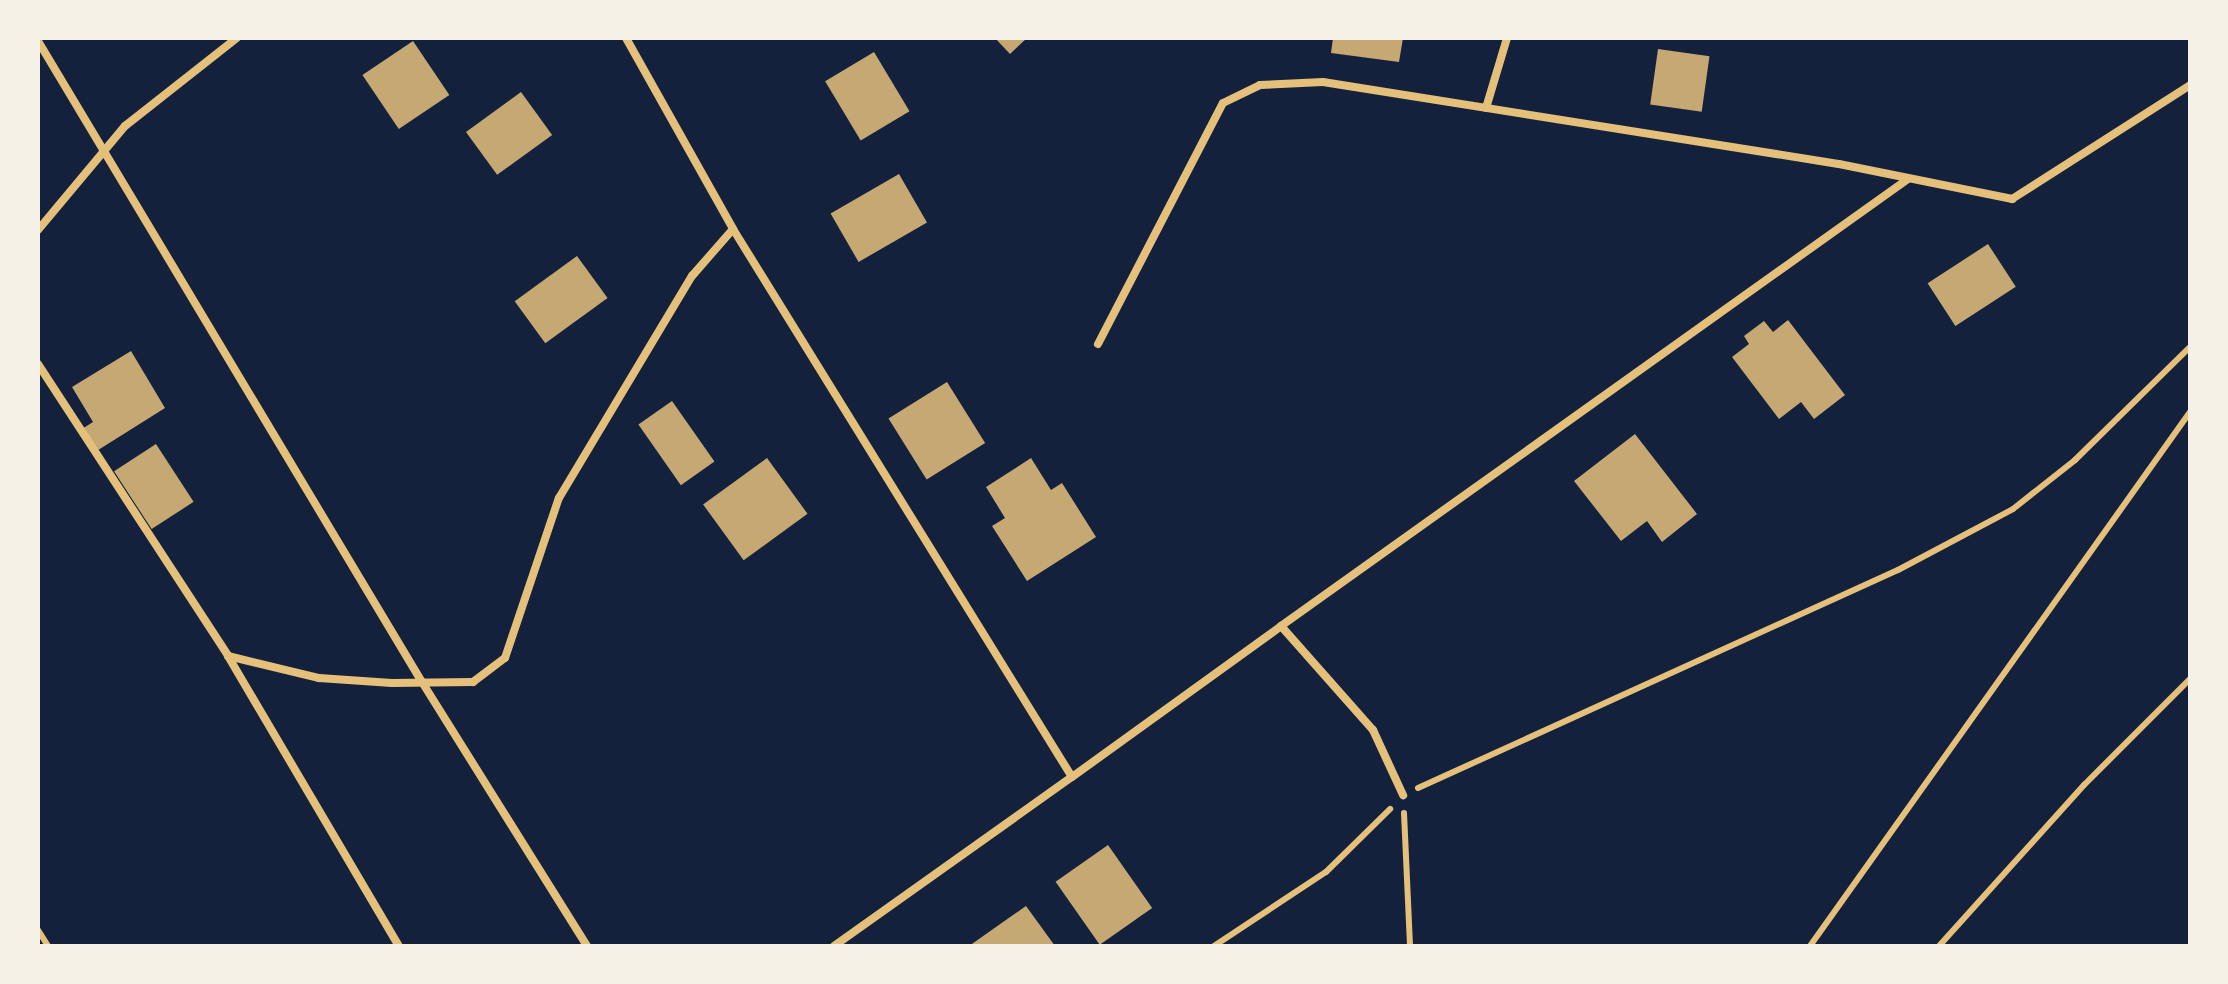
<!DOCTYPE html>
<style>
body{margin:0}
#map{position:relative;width:2228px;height:984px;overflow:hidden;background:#14213d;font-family:"PT Sans",sans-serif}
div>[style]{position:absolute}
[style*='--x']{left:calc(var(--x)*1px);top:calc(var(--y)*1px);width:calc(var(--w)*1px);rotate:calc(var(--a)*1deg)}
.building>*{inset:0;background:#c6a872;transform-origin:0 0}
.path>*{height:6px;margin:-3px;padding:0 3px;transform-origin:3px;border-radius:3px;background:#e5c07b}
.service>*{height:8px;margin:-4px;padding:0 4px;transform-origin:4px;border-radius:4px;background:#e5c07b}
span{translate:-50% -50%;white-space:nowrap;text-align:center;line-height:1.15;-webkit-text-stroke:10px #f6f1e7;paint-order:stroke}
.frame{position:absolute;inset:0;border:40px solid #f6f1e7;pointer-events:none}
</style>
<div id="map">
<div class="building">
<div style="clip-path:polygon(995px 38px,1027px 38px,1010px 54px)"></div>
<div style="clip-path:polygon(1333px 38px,1403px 38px,1399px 62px,1331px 53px)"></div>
<div style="left:413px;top:41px;width:65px;height:61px;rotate:56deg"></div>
<div style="left:1658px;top:49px;width:52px;height:56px;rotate:8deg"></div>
<div style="left:874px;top:52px;width:69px;height:57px;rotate:59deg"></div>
<div style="left:521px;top:92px;width:53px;height:68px;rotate:54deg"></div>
<div style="left:899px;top:174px;width:56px;height:79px;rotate:60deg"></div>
<div style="left:1988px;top:244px;width:51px;height:72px;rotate:57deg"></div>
<div style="left:577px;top:256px;width:52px;height:77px;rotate:54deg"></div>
<div style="clip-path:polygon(1788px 320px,1845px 395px,1814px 419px,1801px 402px,1779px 419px,1732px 357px,1749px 344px,1744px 336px,1764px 321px,1773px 332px)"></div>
<div style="clip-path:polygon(131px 351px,165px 408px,95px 452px,82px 429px,93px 422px,72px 387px)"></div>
<div style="left:947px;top:382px;width:72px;height:69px;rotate:58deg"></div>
<div style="left:672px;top:401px;width:74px;height:41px;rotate:55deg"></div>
<div style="clip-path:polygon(1635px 434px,1697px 514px,1662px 542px,1647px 521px,1621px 541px,1574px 481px)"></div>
<div style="left:156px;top:444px;width:69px;height:50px;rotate:57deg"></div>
<div style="left:767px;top:458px;width:69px;height:79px;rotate:54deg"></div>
<div style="clip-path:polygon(1031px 458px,1051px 490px,1062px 483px,1096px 537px,1027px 581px,992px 526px,1005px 518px,986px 487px)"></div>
<div style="left:1108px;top:845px;width:77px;height:64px;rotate:55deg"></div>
<div style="clip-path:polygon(1026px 906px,1055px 946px,969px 946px)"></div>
</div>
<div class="path">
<div style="--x:1418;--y:788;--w:527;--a:-24.43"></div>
<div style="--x:1898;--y:570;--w:130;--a:-27.9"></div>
<div style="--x:2013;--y:509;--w:79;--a:-38.3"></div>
<div style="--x:2075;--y:460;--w:161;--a:-44.5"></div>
<div style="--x:1404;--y:813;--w:133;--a:87.4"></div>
<div style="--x:38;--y:930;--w:19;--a:58"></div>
<div style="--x:1214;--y:946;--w:134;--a:-33.5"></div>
<div style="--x:1326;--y:872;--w:90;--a:-44.5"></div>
<div style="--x:1810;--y:946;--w:655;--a:-54.56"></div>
<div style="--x:1939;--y:946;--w:217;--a:-48"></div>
<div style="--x:2084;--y:785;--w:150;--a:-45"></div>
</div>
<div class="service">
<div style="--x:626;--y:38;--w:219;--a:60.7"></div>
<div style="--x:733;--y:229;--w:644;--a:58.26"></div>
<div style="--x:1072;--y:777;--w:258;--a:-35.8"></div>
<div style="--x:1281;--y:626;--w:139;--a:48.5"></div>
<div style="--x:1373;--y:730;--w:72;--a:65.2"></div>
<div style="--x:38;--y:41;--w:747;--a:59.08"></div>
<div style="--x:422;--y:682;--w:311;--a:58"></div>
<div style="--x:1486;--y:108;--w:73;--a:-73.3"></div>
<div style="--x:38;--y:230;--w:136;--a:-50.1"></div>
<div style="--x:125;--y:126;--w:142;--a:-38.2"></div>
<div style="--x:1098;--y:344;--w:271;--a:-62.6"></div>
<div style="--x:1223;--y:103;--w:41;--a:-25.9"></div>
<div style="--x:1260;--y:85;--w:63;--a:-2.7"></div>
<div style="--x:1323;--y:82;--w:522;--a:9.03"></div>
<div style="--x:1839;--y:164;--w:177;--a:11.4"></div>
<div style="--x:2012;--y:199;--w:211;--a:-32.6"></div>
<div style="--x:38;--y:364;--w:348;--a:56.9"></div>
<div style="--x:228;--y:656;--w:337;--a:59.5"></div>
<div style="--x:1281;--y:626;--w:770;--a:-35.49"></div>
<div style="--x:228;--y:656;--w:94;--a:13.6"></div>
<div style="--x:319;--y:678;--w:73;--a:3.9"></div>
<div style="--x:392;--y:683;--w:81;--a:-0.7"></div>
<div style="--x:473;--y:682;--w:40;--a:-37"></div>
<div style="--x:505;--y:658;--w:169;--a:-71.4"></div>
<div style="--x:559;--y:498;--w:259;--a:-59.1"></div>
<div style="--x:692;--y:276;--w:62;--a:-48.9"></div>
<div style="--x:834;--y:946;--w:292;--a:-35.4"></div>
</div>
<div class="frame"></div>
</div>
